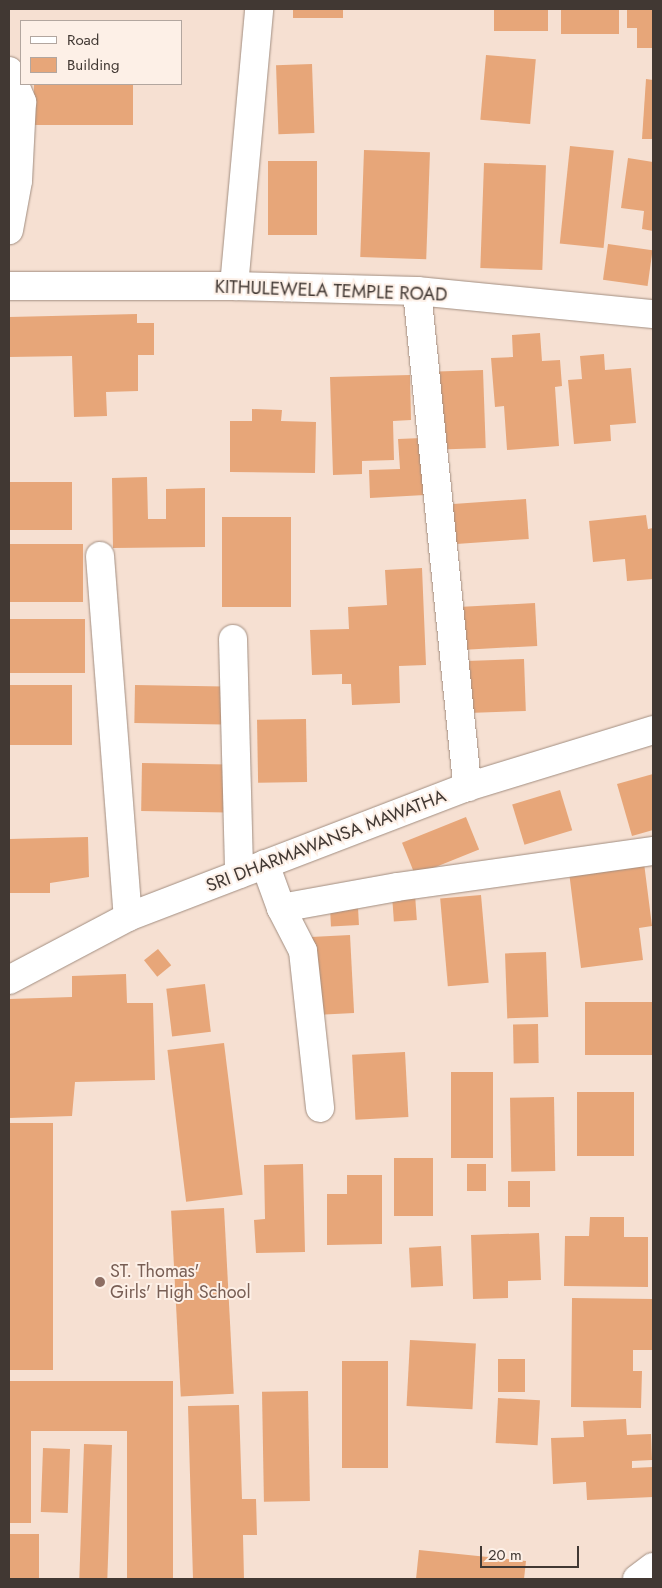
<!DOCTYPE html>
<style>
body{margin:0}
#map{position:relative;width:662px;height:1588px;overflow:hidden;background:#f6e0d2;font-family:Jost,sans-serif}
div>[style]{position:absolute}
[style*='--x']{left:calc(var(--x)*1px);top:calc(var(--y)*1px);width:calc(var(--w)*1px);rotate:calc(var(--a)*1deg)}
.building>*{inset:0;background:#e7a679;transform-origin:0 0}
.roads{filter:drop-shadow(0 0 1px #a28e81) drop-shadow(0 0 1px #a28e81)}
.minor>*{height:28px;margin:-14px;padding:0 14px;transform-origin:14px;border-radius:14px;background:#fff}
.dots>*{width:14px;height:14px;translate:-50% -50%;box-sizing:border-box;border:2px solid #fdf0e7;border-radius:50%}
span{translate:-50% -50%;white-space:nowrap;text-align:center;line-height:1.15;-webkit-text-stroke:4px #fdf0e7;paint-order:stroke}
.street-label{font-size:18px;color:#413833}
.education-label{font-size:18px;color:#785e54}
.left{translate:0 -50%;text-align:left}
.frame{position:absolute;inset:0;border:10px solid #413833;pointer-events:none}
.legend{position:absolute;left:20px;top:20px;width:162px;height:65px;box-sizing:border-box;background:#fdf0e7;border:1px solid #b2a69f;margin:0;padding:6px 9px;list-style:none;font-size:15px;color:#413833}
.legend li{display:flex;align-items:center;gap:10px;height:25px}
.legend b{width:25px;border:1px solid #b2a69f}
.scale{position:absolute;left:480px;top:1546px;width:99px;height:22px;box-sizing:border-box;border:2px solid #413833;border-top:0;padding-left:6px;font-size:15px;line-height:18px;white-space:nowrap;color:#413833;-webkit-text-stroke:4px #fdf0e7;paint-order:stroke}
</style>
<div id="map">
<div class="building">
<div style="left:293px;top:9px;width:50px;height:9px"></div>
<div style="left:494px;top:9px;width:54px;height:22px"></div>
<div style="left:561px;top:9px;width:58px;height:25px"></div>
<div style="clip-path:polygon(627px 9px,653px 9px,653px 48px,637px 48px,637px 28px,627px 28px)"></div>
<div style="left:486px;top:55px;width:50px;height:65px;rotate:5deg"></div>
<div style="left:312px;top:64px;width:69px;height:36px;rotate:88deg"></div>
<div style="clip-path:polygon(646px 79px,653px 80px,653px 139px,642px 139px)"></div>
<div style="left:34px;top:84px;width:99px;height:41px"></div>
<div style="left:570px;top:146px;width:44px;height:98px;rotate:6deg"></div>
<div style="left:364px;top:150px;width:66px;height:107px;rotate:2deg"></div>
<div style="clip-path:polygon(628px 158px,653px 162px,653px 231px,642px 229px,644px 211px,621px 208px)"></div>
<div style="left:268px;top:161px;width:49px;height:74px"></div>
<div style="left:484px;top:163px;width:62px;height:105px;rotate:2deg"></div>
<div style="left:608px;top:244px;width:45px;height:36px;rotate:8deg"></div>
<div style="clip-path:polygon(137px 314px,137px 323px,154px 323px,154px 355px,138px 355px,138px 391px,106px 392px,107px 416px,74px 417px,72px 356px,9px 357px,9px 317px)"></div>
<div style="clip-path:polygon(540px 333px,542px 361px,560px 360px,562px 386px,555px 387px,559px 446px,507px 450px,504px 406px,495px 407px,491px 358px,513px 357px,512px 335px)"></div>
<div style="clip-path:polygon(604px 354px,605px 370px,631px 368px,636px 423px,610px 425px,611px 441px,574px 444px,568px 380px,582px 379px,580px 356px)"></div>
<div style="left:483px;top:370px;width:78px;height:45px;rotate:88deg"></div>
<div style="clip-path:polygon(410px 375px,411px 420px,393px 421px,394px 460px,362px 461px,362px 474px,333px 475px,330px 377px)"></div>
<div style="clip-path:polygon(252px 409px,282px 410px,281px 421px,316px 422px,315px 473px,230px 472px,230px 421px,252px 421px)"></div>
<div style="clip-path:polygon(422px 438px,425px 495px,370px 498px,369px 470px,400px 469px,398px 439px)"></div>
<div style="clip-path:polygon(147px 477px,148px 519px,166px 519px,166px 489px,205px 488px,205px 547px,113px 548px,112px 478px)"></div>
<div style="left:9px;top:482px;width:63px;height:48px"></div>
<div style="left:526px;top:499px;width:40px;height:80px;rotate:86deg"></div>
<div style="clip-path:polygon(646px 515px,648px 529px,653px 528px,653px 579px,627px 581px,625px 559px,593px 562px,589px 521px)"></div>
<div style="left:291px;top:517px;width:90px;height:69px;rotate:90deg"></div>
<div style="left:83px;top:544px;width:58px;height:74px;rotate:90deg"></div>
<div style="clip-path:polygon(422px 568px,426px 665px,399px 666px,400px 703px,352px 705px,351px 684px,342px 684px,342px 674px,312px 675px,310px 630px,349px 629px,348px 607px,387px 605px,385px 570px)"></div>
<div style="left:535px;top:603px;width:43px;height:72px;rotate:87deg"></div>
<div style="left:9px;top:619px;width:76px;height:54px"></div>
<div style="left:524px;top:659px;width:52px;height:58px;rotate:88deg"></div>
<div style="left:9px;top:685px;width:63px;height:60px"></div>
<div style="left:135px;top:685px;width:89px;height:38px;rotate:1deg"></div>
<div style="left:306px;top:719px;width:63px;height:49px;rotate:89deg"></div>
<div style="left:142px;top:763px;width:86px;height:48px;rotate:1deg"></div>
<div style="clip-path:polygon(653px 774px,653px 830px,632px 836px,617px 784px)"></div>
<div style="left:560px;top:790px;width:42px;height:50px;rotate:73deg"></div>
<div style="left:466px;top:817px;width:35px;height:69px;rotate:68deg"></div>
<div style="clip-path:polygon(88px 837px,89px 877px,50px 883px,50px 893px,9px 893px,9px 839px)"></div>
<div style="clip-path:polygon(644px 863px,652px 926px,639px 928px,643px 960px,581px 968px,569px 872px)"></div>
<div style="left:415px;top:894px;width:26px;height:23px;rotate:86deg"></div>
<div style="left:481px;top:895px;width:88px;height:41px;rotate:85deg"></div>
<div style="left:358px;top:907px;width:18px;height:28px;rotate:87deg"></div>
<div style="left:350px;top:935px;width:78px;height:39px;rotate:87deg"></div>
<div style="left:158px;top:949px;width:21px;height:18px;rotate:51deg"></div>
<div style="left:546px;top:952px;width:65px;height:41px;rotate:88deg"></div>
<div style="clip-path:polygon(126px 974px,127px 1003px,153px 1003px,155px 1080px,75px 1082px,72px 1116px,9px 1118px,9px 999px,72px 997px,72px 976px)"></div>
<div style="left:205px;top:984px;width:48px;height:39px;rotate:83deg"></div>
<div style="left:653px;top:1002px;width:53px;height:68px;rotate:90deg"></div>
<div style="left:538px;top:1024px;width:39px;height:25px;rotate:89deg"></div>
<div style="left:224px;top:1043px;width:153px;height:57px;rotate:83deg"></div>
<div style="left:405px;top:1052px;width:65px;height:53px;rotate:87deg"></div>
<div style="left:451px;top:1072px;width:42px;height:86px"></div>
<div style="left:634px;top:1092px;width:64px;height:57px;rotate:90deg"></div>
<div style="left:554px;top:1097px;width:74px;height:44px;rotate:89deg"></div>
<div style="left:9px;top:1123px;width:44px;height:247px"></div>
<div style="left:394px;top:1158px;width:39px;height:58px"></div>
<div style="clip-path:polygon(303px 1164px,305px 1252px,256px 1253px,254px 1220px,265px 1219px,264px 1165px)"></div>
<div style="left:486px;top:1164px;width:27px;height:19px;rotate:90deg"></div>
<div style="clip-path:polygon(347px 1175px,382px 1175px,382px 1244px,327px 1245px,327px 1194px,347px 1194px)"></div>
<div style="left:508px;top:1181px;width:22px;height:26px"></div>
<div style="left:224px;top:1208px;width:186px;height:53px;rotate:87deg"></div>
<div style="clip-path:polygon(590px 1217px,624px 1217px,624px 1237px,648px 1237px,648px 1287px,564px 1286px,565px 1236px,589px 1236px)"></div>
<div style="clip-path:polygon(539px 1233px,541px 1280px,508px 1281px,508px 1298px,473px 1299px,471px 1235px)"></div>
<div style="left:441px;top:1246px;width:40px;height:32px;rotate:87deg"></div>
<div style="clip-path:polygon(572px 1298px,653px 1299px,653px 1350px,633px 1350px,633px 1371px,642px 1371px,641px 1408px,571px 1407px)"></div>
<div style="left:410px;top:1340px;width:66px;height:66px;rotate:3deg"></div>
<div style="left:498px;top:1359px;width:27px;height:33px"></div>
<div style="left:342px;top:1361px;width:46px;height:107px"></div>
<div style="clip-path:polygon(9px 1381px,173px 1381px,173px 1579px,127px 1579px,127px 1431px,31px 1431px,31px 1523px,9px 1523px)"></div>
<div style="left:308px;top:1391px;width:110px;height:46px;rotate:89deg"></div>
<div style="left:498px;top:1398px;width:42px;height:45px;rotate:3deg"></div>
<div style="clip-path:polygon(239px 1405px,242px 1499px,256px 1499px,257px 1535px,243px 1535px,244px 1579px,193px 1579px,188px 1406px)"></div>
<div style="clip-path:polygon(626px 1419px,627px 1435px,651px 1434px,652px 1460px,632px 1461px,632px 1468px,653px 1467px,653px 1497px,587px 1500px,586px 1482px,553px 1484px,551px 1438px,584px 1437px,583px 1421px)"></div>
<div style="left:84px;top:1444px;width:28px;height:135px;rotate:2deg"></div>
<div style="left:43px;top:1448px;width:27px;height:64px;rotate:2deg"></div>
<div style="left:9px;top:1534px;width:30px;height:45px"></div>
<div style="clip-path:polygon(419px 1550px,526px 1561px,524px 1579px,416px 1579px)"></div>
</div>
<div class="roads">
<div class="minor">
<div style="--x:9;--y:71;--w:34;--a:67"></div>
<div style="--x:22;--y:102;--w:79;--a:92.9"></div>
<div style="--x:18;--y:181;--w:50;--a:100.4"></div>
<div style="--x:9;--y:286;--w:225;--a:0"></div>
<div style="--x:234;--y:286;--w:183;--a:1.6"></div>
<div style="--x:417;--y:291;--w:237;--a:5.6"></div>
<div style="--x:234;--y:286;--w:278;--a:-84.8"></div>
<div style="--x:417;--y:291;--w:499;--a:84.2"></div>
<div style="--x:100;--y:556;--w:362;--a:85.6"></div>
<div style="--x:233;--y:639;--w:235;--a:88.5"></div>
<div style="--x:265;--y:864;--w:47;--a:70"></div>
<div style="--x:281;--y:908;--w:48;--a:62.9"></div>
<div style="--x:303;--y:951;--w:158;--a:83.8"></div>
<div style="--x:281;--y:908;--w:118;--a:-10.3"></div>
<div style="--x:397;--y:887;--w:259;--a:-8"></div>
<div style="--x:9;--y:980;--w:135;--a:-27.9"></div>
<div style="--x:128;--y:917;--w:363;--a:-21"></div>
<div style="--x:467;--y:787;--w:195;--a:-17"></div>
<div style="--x:637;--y:1579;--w:20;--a:-37"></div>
</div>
</div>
<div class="dots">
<div style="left:100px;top:1282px;background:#8d6e63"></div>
</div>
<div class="street-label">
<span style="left:331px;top:291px;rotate:2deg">KITHULEWELA TEMPLE ROAD</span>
<span style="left:326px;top:841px;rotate:-21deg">SRI DHARMAWANSA MAWATHA</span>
</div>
<div class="education-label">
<span class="left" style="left:110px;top:1282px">ST. Thomas'<br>Girls' High School</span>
</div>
<div class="frame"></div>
<ul class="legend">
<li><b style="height:6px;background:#fff"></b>Road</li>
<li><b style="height:14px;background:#e7a679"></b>Building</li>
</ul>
<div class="scale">20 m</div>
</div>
